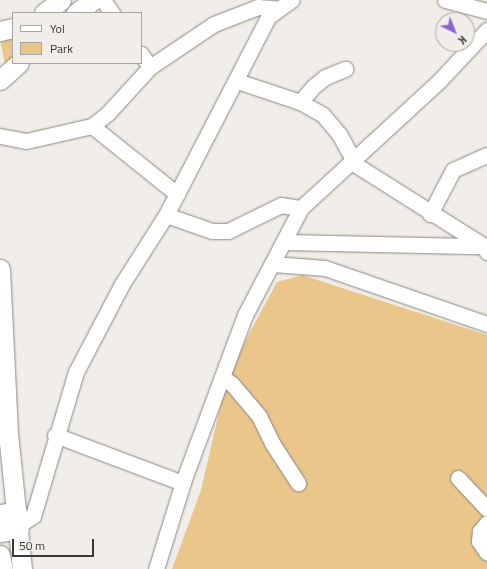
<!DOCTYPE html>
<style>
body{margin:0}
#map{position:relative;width:487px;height:569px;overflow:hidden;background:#f1eee9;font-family:"Titillium Web",sans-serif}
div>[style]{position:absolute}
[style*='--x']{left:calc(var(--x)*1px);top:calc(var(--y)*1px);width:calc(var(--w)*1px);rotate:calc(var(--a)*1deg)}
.green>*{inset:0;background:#eac68b}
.roads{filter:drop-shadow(0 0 1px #8b8883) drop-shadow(0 0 1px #8b8883)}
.minor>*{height:15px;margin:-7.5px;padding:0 7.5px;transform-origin:7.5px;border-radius:7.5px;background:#fff}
.major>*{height:19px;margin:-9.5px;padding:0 9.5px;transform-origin:9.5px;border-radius:9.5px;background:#fff}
span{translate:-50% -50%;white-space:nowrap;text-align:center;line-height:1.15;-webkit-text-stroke:3.5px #f1eee9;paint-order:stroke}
.legend{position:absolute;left:12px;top:12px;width:130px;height:52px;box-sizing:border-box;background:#f1eee9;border:1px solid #a8a6a2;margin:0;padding:5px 7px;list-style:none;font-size:12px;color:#3a3937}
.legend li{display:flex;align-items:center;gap:8px;height:20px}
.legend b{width:20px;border:1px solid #a8a6a2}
.north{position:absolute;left:435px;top:12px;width:40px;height:40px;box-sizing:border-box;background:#f1eee9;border:1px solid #a8a6a2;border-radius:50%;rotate:137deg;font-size:11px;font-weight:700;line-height:16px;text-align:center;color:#3a3937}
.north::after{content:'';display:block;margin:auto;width:14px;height:18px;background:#8d62dd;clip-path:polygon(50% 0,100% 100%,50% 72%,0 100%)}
.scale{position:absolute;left:12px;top:539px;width:82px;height:18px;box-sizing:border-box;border:2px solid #3a3937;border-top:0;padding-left:5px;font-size:12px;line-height:14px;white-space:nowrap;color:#3a3937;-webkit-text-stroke:3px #f1eee9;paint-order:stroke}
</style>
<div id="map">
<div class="green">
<div style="clip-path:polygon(13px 37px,13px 60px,5px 64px,0 40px)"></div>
<div style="clip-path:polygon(302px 275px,487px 335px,487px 569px,172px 569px,201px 490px,228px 373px,277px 282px)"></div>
</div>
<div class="roads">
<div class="minor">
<div style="--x:103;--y:0;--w:16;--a:55"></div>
<div style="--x:445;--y:0;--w:43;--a:14.7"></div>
<div style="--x:141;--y:54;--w:16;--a:55"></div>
<div style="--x:237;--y:81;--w:66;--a:18.4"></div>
<div style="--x:300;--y:102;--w:26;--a:29"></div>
<div style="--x:323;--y:115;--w:25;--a:50"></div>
<div style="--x:339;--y:134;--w:35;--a:61"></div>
<div style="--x:356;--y:165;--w:151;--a:32.3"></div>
<div style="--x:484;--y:246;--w:7;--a:63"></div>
<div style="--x:300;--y:102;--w:21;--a:-49"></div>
<div style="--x:314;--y:86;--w:14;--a:-39"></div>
<div style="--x:325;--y:77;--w:22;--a:-22"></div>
<div style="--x:92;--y:126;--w:109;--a:38.7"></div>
<div style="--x:0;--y:136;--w:26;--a:11"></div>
<div style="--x:26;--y:141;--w:68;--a:-12.8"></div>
<div style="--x:92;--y:126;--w:21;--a:-39"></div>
<div style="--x:108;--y:113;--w:62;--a:-47.6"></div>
<div style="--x:150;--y:67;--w:77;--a:-33.9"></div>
<div style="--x:214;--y:24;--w:47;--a:-21.1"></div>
<div style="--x:258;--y:7;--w:21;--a:5"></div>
<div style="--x:430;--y:214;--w:50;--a:-62.4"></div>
<div style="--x:453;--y:170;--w:37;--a:-24"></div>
<div style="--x:166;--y:215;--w:49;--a:19.2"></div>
<div style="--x:212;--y:231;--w:16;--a:0"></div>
<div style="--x:228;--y:231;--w:59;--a:-26.1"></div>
<div style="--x:281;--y:205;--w:20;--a:9"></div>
<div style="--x:284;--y:242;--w:198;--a:1.2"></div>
<div style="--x:273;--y:264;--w:52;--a:4.4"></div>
<div style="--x:325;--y:268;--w:171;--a:19.1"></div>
<div style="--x:222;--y:377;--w:12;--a:35"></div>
<div style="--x:232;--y:384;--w:42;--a:49.8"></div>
<div style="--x:259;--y:416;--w:30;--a:64"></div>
<div style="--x:272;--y:443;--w:48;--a:57"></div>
<div style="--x:55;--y:435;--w:137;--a:20.6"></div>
<div style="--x:458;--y:478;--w:42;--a:46.9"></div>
<div style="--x:487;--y:523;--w:11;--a:131"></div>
<div style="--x:480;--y:531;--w:10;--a:96"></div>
<div style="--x:479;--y:541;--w:14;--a:56"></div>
<div style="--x:19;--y:525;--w:17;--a:-33"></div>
<div style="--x:33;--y:516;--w:150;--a:-73.4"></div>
<div style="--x:76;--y:372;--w:99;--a:-62.4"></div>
<div style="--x:122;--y:284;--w:82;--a:-57.5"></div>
<div style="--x:166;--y:215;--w:223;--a:-62.7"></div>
<div style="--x:268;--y:17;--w:29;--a:-36"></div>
<div style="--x:156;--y:569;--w:94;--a:-72.7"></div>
<div style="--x:184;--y:479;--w:175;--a:-69.6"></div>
<div style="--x:245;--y:315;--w:121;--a:-62.4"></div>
<div style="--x:301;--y:208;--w:189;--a:-42.6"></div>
<div style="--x:440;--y:80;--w:69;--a:-46.8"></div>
</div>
<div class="major">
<div style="--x:44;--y:13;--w:21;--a:-37"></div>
<div style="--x:76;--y:13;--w:21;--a:-37"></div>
<div style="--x:0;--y:31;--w:13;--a:-13"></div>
<div style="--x:0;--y:80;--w:25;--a:-42"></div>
<div style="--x:0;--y:269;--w:164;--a:87.2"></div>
<div style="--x:8;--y:433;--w:137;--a:84.1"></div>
<div style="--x:0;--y:514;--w:17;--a:-10"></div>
<div style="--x:0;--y:532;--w:19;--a:-9"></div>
<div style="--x:0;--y:555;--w:14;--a:78"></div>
</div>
</div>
<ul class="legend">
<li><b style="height:5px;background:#fff"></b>Yol</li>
<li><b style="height:11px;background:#eac68b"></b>Park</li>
</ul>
<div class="north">K</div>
<div class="scale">50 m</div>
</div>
